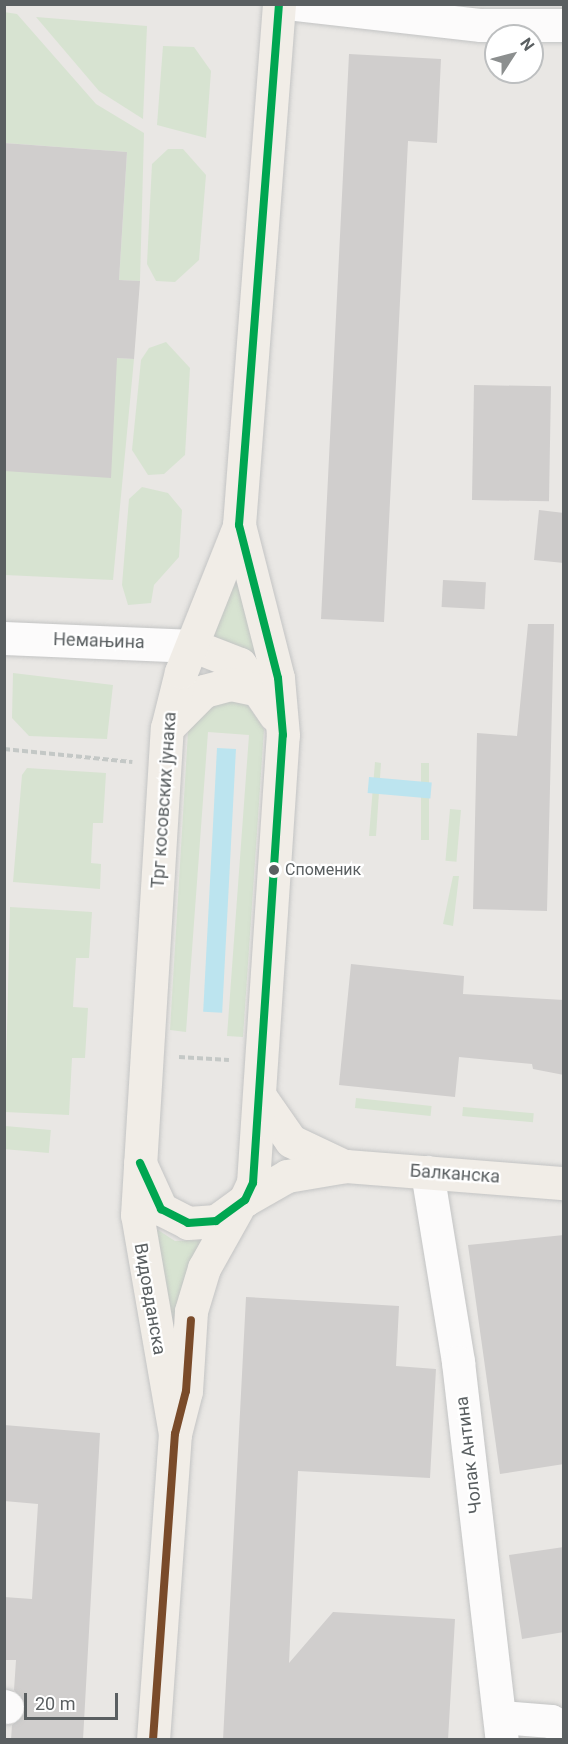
<!DOCTYPE html>
<meta charset="utf-8">
<style>
body{margin:0}
#map{position:relative;width:568px;height:1744px;overflow:hidden;background:#e9e7e4;font-family:Roboto,sans-serif}
div>[style]{position:absolute}
[style*='--x']{left:calc(var(--x)*1px);top:calc(var(--y)*1px);width:calc(var(--w)*1px);rotate:calc(var(--a)*1deg)}
.green>*{inset:0;background:#d7e3d1;transform-origin:0 0}
.water>*{inset:0;background:#bce4ef;transform-origin:0 0}
.building>*{inset:0;background:#d0cecd;transform-origin:0 0}
.path>*{height:4px;margin-top:-2px;transform-origin:0;background:repeating-linear-gradient(90deg,#c4c8c6 0 6px,transparent 0 9px)}
.roads{filter:drop-shadow(0 0 2px #c3c4c4) drop-shadow(0 0 2px #c3c4c4)}
.minor>*{height:33px;margin:-16.5px;padding:0 16.5px;transform-origin:16.5px;border-radius:16.5px;background:#fcfbfb}
.major>*{height:33px;margin:-16.5px;padding:0 16.5px;transform-origin:16.5px;border-radius:16.5px;background:#f1ede7}
.bus-1>*{height:8px;margin:-4px;padding:0 4px;transform-origin:4px;border-radius:4px;background:#00a651}
.bus-2>*{height:8px;margin:-4px;padding:0 4px;transform-origin:4px;border-radius:4px;background:#7a4b2a}
.dots>*{width:16px;height:16px;translate:-50% -50%;box-sizing:border-box;border:3px solid #fff;border-radius:50%}
span{translate:-50% -50%;white-space:nowrap;text-align:center;line-height:1.15;-webkit-text-stroke:4.5px #fff;paint-order:stroke}
.bus-label{font-size:16px;color:#5a5f61}
.left{translate:0 -50%;text-align:left}
.street-label{font-size:18px;color:#5a5f61}
.frame{position:absolute;inset:0;border:6px solid #5a5f61;pointer-events:none}
.north{position:absolute;left:484px;top:24px;width:60px;height:60px;box-sizing:border-box;background:#fff;border:2px solid #bdbfc0;border-radius:50%;rotate:54deg;font-size:16px;font-weight:700;line-height:24px;text-align:center;color:#5a5f61}
.north::after{content:'';display:block;margin:auto;width:21px;height:27px;background:#8c8f8f;clip-path:polygon(50% 0,100% 100%,50% 72%,0 100%)}
.scale{position:absolute;left:24px;top:1693px;width:94px;height:27px;box-sizing:border-box;border:3px solid #5a5f61;border-top:0;padding-left:8px;font-size:18px;line-height:21px;white-space:nowrap;color:#5a5f61;-webkit-text-stroke:4px #fff;paint-order:stroke}
</style>
<div id="map">
<div class="green">
<div style="clip-path:polygon(4px 12px,17px 14px,96px 104px,144px 133px,140px 281px,119px 280px,127px 152px,5px 143px)"></div>
<div style="clip-path:polygon(36px 17px,147px 26px,143px 119px,99px 91px)"></div>
<div style="clip-path:polygon(163px 46px,194px 47px,211px 71px,206px 138px,157px 125px)"></div>
<div style="clip-path:polygon(168px 149px,183px 149px,206px 175px,199px 260px,175px 282px,156px 281px,147px 264px,152px 164px)"></div>
<div style="clip-path:polygon(166px 342px,190px 368px,185px 455px,164px 474px,148px 475px,132px 450px,141px 360px,149px 348px)"></div>
<div style="clip-path:polygon(117px 358px,134px 359px,113px 580px,5px 575px,4px 471px)"></div>
<div style="clip-path:polygon(142px 487px,168px 493px,182px 510px,179px 557px,154px 585px,151px 603px,128px 605px,122px 585px,129px 499px)"></div>
<div style="clip-path:polygon(234px 579px,239px 581px,258px 664px,214px 639px,211px 630px)"></div>
<div style="clip-path:polygon(13px 673px,113px 685px,107px 739px,29px 736px,12px 718px)"></div>
<div style="clip-path:polygon(242px 697px,264px 729px,243px 1037px,227px 1036px,249px 735px,208px 732px,186px 1032px,170px 1030px,188px 732px,203px 703px)"></div>
<div style="clip-path:polygon(375px 762px,381px 763px,376px 836px,369px 836px)"></div>
<div style="left:421px;top:763px;width:8px;height:77px"></div>
<div style="clip-path:polygon(27px 768px,106px 773px,103px 823px,93px 823px,91px 863px,101px 864px,100px 889px,13px 882px,22px 775px)"></div>
<div style="left:450px;top:809px;width:11px;height:52px;rotate:5deg"></div>
<div style="clip-path:polygon(453px 876px,459px 876px,453px 926px,443px 924px)"></div>
<div style="clip-path:polygon(10px 907px,92px 912px,89px 958px,76px 958px,73px 1007px,88px 1008px,85px 1058px,72px 1058px,69px 1115px,5px 1112px)"></div>
<div style="left:356px;top:1098px;width:76px;height:10px;rotate:6deg"></div>
<div style="left:463px;top:1107px;width:71px;height:9px;rotate:5deg"></div>
<div style="left:5px;top:1126px;width:46px;height:23px;rotate:5deg"></div>
<div style="clip-path:polygon(155px 1228px,175px 1241px,204px 1240px,173px 1337px)"></div>
</div>
<div class="water">
<div style="left:217px;top:748px;width:19px;height:264px;rotate:3deg"></div>
<div style="left:369px;top:777px;width:63px;height:16px;rotate:5deg"></div>
</div>
<div class="building">
<div style="clip-path:polygon(349px 54px,441px 59px,437px 143px,408px 141px,384px 622px,321px 619px)"></div>
<div style="clip-path:polygon(4px 143px,127px 152px,119px 280px,140px 281px,134px 359px,117px 358px,111px 478px,4px 471px)"></div>
<div style="left:474px;top:385px;width:77px;height:115px;rotate:1deg"></div>
<div style="clip-path:polygon(539px 510px,564px 513px,564px 563px,534px 560px)"></div>
<div style="left:443px;top:580px;width:43px;height:27px;rotate:3deg"></div>
<div style="clip-path:polygon(528px 624px,554px 624px,547px 911px,473px 909px,477px 733px,517px 736px)"></div>
<div style="clip-path:polygon(351px 964px,464px 976px,463px 994px,564px 1000px,564px 1075px,533px 1069px,532px 1064px,459px 1057px,455px 1097px,339px 1085px)"></div>
<div style="clip-path:polygon(564px 1235px,564px 1464px,500px 1474px,468px 1245px)"></div>
<div style="clip-path:polygon(246px 1297px,399px 1306px,396px 1366px,436px 1369px,430px 1478px,298px 1471px,289px 1663px,333px 1612px,455px 1619px,448px 1740px,223px 1740px)"></div>
<div style="clip-path:polygon(4px 1425px,100px 1433px,83px 1740px,11px 1740px,12px 1725px,25px 1713px,25px 1704px,14px 1690px,16px 1660px,4px 1660px,4px 1597px,32px 1599px,38px 1504px,4px 1501px)"></div>
<div style="clip-path:polygon(564px 1547px,564px 1632px,522px 1639px,509px 1555px)"></div>
</div>
<div class="path">
<div style="--x:4;--y:749;--w:129;--a:5.8"></div>
<div style="--x:179;--y:1057;--w:50;--a:3.4"></div>
</div>
<div class="roads">
<div class="minor">
<div style="--x:296;--y:4;--w:186;--a:6.5"></div>
<div style="--x:481;--y:25;--w:83;--a:0"></div>
<div style="--x:4;--y:638;--w:190;--a:2.4"></div>
<div style="--x:427;--y:1172;--w:193;--a:80.7"></div>
<div style="--x:458;--y:1362;--w:381;--a:83.4"></div>
<div style="--x:4;--y:1706;--w:3;--a:18"></div>
<div style="--x:501;--y:1717;--w:50;--a:4.6"></div>
<div style="--x:551;--y:1721;--w:15;--a:32"></div>
</div>
<div class="major">
<div style="--x:194;--y:646;--w:49;--a:21.4"></div>
<div style="--x:240;--y:664;--w:62;--a:55.5"></div>
<div style="--x:168;--y:727;--w:51;--a:-45"></div>
<div style="--x:204;--y:691;--w:28;--a:-15"></div>
<div style="--x:231;--y:684;--w:33;--a:12"></div>
<div style="--x:261;--y:1098;--w:52;--a:55.1"></div>
<div style="--x:291;--y:1141;--w:59;--a:25.3"></div>
<div style="--x:140;--y:1163;--w:51;--a:65.5"></div>
<div style="--x:161;--y:1209;--w:30;--a:27"></div>
<div style="--x:188;--y:1223;--w:28;--a:-4"></div>
<div style="--x:216;--y:1221;--w:36;--a:-36"></div>
<div style="--x:245;--y:1200;--w:19;--a:-65"></div>
<div style="--x:253;--y:1183;--w:449;--a:-86.2"></div>
<div style="--x:283;--y:735;--w:57;--a:-95"></div>
<div style="--x:278;--y:678;--w:158;--a:-104.3"></div>
<div style="--x:239;--y:525;--w:523;--a:-85.61"></div>
<div style="--x:245;--y:1200;--w:48;--a:-29.7"></div>
<div style="--x:287;--y:1176;--w:60;--a:-9.6"></div>
<div style="--x:346;--y:1166;--w:219;--a:4.5"></div>
<div style="--x:175;--y:1434;--w:222;--a:-99.8"></div>
<div style="--x:137;--y:1215;--w:488;--a:-86.5"></div>
<div style="--x:167;--y:728;--w:58;--a:-76"></div>
<div style="--x:181;--y:672;--w:157;--a:-68.3"></div>
<div style="--x:153;--y:1740;--w:307;--a:-85.9"></div>
<div style="--x:175;--y:1434;--w:44;--a:-75.7"></div>
<div style="--x:186;--y:1391;--w:80;--a:-86.4"></div>
<div style="--x:191;--y:1311;--w:45;--a:-73.2"></div>
<div style="--x:204;--y:1268;--w:68;--a:-60.8"></div>
</div>
</div>
<div class="bus-1">
<div style="--x:140;--y:1163;--w:51;--a:65.5"></div>
<div style="--x:161;--y:1209;--w:30;--a:27"></div>
<div style="--x:188;--y:1223;--w:28;--a:-4"></div>
<div style="--x:216;--y:1221;--w:36;--a:-36"></div>
<div style="--x:245;--y:1200;--w:19;--a:-65"></div>
<div style="--x:253;--y:1183;--w:449;--a:-86.2"></div>
<div style="--x:283;--y:735;--w:57;--a:-95"></div>
<div style="--x:278;--y:678;--w:158;--a:-104.3"></div>
<div style="--x:239;--y:525;--w:523;--a:-85.61"></div>
</div>
<div class="bus-2">
<div style="--x:153;--y:1740;--w:307;--a:-85.9"></div>
<div style="--x:175;--y:1434;--w:44;--a:-75.7"></div>
<div style="--x:186;--y:1391;--w:71;--a:-86"></div>
</div>
<div class="dots">
<div style="left:274px;top:870px;background:#5a5f61"></div>
</div>
<div class="bus-label">
<span class="left" style="left:285px;top:870px">Споменик</span>
</div>
<div class="street-label">
<span style="left:99px;top:641px;rotate:2deg">Немањина</span>
<span style="left:164px;top:800px;rotate:-86deg">Трг косовских јунака</span>
<span style="left:455px;top:1174px;rotate:4deg">Балканска</span>
<span style="left:150px;top:1299px;rotate:80deg">Видовданска</span>
<span style="left:469px;top:1455px;rotate:-97deg">Чолак Антина</span>
</div>
<div class="frame"></div>
<div class="north">N</div>
<div class="scale">20 m</div>
</div>
